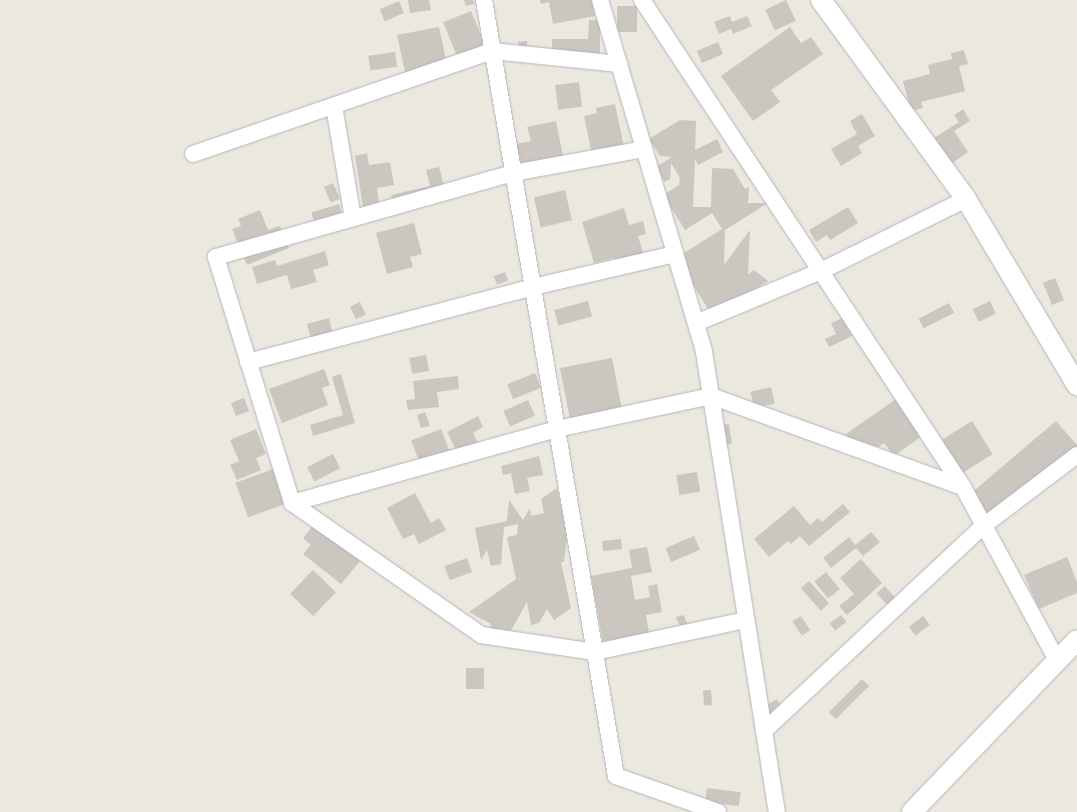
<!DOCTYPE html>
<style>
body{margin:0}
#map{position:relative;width:1077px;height:812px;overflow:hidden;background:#ebe8df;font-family:"Golos Text",sans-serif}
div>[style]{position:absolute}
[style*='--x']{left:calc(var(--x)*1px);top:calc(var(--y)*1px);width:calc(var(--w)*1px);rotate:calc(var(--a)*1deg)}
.building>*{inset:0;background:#cbc6c0;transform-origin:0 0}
.roads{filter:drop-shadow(0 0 1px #b2b6ba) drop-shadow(0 0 1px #b2b6ba)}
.minor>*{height:16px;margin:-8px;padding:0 8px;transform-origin:8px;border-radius:8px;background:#fff}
.tertiary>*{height:20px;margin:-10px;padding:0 10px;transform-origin:10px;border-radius:10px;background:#fff}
span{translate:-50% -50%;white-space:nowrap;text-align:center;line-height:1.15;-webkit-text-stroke:3px #fff;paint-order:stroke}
</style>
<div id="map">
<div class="building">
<div style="clip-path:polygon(408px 0,429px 0,431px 10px,410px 13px)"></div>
<div style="clip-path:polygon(464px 0,473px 0,474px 4px,466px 6px)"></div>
<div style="clip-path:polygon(540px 0,592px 0,595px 16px,553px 24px,549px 2px,541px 4px)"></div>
<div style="left:786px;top:0;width:23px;height:23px;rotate:65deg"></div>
<div style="left:399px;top:1px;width:13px;height:21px;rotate:67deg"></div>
<div style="left:617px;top:6px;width:20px;height:26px"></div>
<div style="left:471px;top:11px;width:50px;height:30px;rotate:68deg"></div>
<div style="clip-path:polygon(730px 16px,732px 22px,747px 16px,752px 26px,733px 34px,731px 29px,719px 34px,714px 22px)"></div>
<div style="clip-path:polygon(589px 20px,600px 20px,600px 57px,552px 56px,552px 39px,588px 39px)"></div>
<div style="clip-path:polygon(439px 27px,446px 60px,406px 76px,397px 35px)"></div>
<div style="clip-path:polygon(790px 27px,801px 43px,811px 37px,823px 54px,771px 90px,780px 102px,753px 121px,721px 76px)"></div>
<div style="left:527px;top:41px;width:13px;height:9px;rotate:86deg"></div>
<div style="left:718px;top:42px;width:13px;height:23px;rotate:67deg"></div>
<div style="clip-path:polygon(964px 50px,968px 64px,959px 66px,965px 91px,921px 102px,923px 108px,911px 111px,903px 81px,930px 74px,928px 65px,952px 59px,951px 53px)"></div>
<div style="left:395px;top:52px;width:15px;height:27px;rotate:82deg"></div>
<div style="left:579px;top:82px;width:25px;height:24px;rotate:83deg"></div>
<div style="clip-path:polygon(615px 104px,626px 157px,594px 164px,584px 116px,597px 113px,596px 108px)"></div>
<div style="clip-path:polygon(963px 109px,970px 121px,954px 131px,968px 152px,951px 164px,934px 138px,959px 122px,954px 115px)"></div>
<div style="clip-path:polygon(862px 114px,875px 136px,858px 146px,862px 153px,841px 166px,831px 149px,857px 134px,850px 121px)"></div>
<div style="clip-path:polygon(680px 120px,696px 121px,695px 150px,717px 139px,723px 152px,698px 165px,695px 159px,693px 207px,711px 207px,712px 168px,733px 169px,745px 189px,749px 187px,748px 203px,768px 203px,725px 230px,724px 265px,750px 230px,748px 274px,754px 270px,768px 281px,712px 315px,676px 258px,722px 229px,712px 213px,685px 230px,663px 195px,679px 185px,680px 178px,671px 163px,670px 179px,665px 182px,656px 167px,672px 157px,660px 156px,649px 139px)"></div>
<div style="clip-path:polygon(556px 121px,565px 166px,523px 175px,516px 144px,531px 141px,527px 127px)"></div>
<div style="clip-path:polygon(367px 153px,369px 165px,390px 162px,394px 185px,377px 188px,381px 216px,365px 219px,355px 156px)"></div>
<div style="clip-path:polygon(439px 167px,448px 200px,396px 213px,391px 195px,430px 186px,426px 170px)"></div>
<div style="left:333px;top:183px;width:17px;height:10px;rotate:66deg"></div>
<div style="left:565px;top:190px;width:31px;height:32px;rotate:77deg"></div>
<div style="left:339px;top:204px;width:21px;height:29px;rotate:73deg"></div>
<div style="clip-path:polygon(848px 207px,858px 223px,830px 240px,827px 235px,816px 242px,809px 230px)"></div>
<div style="clip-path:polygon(624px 208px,629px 225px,643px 221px,646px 234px,638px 236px,644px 256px,616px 265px,614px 258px,594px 263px,582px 222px)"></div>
<div style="clip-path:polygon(260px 210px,268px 230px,280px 226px,289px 248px,247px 265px,232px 229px,241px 226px,238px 219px)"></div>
<div style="clip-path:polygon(414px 223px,422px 254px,410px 257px,413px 267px,387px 274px,376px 233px)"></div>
<div style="clip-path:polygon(325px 251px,329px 265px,313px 270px,317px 282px,291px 289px,287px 275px,257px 284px,252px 267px,275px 260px,277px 266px)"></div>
<div style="left:505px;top:272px;width:9px;height:12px;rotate:69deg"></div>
<div style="left:1055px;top:278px;width:24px;height:13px;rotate:68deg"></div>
<div style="left:588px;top:301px;width:16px;height:35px;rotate:75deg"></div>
<div style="left:990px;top:301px;width:14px;height:19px;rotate:65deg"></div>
<div style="left:360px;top:302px;width:14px;height:11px;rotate:65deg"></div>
<div style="left:949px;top:303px;width:11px;height:34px;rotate:63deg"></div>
<div style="clip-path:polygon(329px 318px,336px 347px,300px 357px,298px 347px,312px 343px,307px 324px)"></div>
<div style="clip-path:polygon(843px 318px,852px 336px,829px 347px,825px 339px,836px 334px,831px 323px)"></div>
<div style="left:426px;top:355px;width:16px;height:17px;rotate:79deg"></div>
<div style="left:612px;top:358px;width:61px;height:53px;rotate:79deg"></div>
<div style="clip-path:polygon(324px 369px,330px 385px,322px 388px,328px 405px,282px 423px,269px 389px)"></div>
<div style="left:535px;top:373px;width:16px;height:30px;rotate:68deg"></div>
<div style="clip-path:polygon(341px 374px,355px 423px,313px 436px,310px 425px,343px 415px,332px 377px)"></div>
<div style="clip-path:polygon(458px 376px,459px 389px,437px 392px,439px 407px,408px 410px,406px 400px,415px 399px,413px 381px)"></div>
<div style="left:771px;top:387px;width:17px;height:21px;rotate:77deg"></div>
<div style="left:244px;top:398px;width:14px;height:14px;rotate:69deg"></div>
<div style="clip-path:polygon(896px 399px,922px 436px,894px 456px,884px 443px,863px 458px,846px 434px)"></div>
<div style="left:528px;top:400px;width:17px;height:27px;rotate:66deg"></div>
<div style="clip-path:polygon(425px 412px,430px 426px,421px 428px,417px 415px)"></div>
<div style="clip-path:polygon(478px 416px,483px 427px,473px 433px,480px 448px,460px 458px,447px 432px)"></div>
<div style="left:972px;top:421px;width:39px;height:36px;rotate:58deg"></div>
<div style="clip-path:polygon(1056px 421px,1077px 445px,1077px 453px,994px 524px,969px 495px)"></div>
<div style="left:729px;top:424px;width:20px;height:8px;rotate:81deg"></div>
<div style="clip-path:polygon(256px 429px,266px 454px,256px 458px,261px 470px,237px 480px,230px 465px,239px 461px,230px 440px)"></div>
<div style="left:441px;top:429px;width:28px;height:32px;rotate:69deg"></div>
<div style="left:333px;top:454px;width:16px;height:29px;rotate:63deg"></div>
<div style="clip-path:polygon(539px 456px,543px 475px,527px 478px,530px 491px,515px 494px,511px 473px,503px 475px,501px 466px)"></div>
<div style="left:273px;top:469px;width:37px;height:40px;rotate:70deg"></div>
<div style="left:697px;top:472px;width:20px;height:21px;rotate:81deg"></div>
<div style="clip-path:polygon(557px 488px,567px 536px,564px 562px,561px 562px,571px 608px,554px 620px,547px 609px,539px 623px,531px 625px,527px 602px,510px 632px,490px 636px,491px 624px,469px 612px,516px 579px,507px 537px,517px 535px,518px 524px,504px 527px,501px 564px,491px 566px,487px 550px,481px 560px,475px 528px,507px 521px,509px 500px,523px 520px,530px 508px,531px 516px,544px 513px,541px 499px)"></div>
<div style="clip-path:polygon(415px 493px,431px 523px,439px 518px,446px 530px,419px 544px,414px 534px,403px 539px,387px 508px)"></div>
<div style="clip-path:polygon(843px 504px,850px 512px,809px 546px,800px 536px,791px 544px,788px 541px,769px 557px,754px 539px,794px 506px,810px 525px,818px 518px,822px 522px)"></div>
<div style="clip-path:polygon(320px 517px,365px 555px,341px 584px,303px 554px,311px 545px,303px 538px)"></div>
<div style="clip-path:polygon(871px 532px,880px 542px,863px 556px,856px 548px,831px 568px,823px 558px,849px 537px,855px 545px)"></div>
<div style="left:694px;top:536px;width:15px;height:31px;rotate:67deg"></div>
<div style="left:621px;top:539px;width:10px;height:19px;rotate:84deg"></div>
<div style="clip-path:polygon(647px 547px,652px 572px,631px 576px,635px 600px,650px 597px,648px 586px,657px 584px,662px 612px,646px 615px,649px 633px,605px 653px,591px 576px,632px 568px,629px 550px)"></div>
<div style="clip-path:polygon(1067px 557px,1077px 582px,1077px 593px,1039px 609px,1024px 575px)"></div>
<div style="left:467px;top:558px;width:15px;height:24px;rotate:70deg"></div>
<div style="clip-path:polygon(861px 559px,882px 583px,847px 615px,839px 606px,854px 594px,840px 578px)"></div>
<div style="left:313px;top:570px;width:32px;height:33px;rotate:44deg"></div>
<div style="left:826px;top:572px;width:22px;height:15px;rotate:51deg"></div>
<div style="left:809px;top:581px;width:30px;height:11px;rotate:48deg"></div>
<div style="left:885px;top:586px;width:18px;height:11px;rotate:49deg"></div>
<div style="clip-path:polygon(684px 615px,689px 629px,682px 632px,676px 617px)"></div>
<div style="left:841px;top:615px;width:9px;height:14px;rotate:54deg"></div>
<div style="left:801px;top:616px;width:17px;height:10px;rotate:57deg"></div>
<div style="left:923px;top:616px;width:11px;height:18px;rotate:52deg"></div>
<div style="left:466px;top:668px;width:18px;height:21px"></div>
<div style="left:862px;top:679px;width:10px;height:47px;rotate:45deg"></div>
<div style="left:711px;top:690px;width:15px;height:8px;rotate:86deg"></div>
<div style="left:777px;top:699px;width:13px;height:18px;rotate:58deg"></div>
<div style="left:707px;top:788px;width:34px;height:14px;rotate:7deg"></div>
</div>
<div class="roads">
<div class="minor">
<div style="--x:484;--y:0;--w:787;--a:80.35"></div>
<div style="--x:616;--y:776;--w:108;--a:19.4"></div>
<div style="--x:600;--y:0;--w:367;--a:73.5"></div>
<div style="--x:704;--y:352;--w:466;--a:81"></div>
<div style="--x:642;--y:0;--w:583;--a:56.61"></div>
<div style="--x:963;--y:487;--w:197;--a:61.5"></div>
<div style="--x:334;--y:106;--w:114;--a:80.4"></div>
<div style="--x:644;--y:149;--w:133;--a:169.6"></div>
<div style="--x:513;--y:173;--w:309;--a:164.2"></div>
<div style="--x:216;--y:257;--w:257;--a:72.8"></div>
<div style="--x:292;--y:503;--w:231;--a:34.9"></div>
<div style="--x:481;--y:635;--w:115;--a:8.5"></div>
<div style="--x:595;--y:652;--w:154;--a:-12"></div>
<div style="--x:193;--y:154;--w:316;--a:-19"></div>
<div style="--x:492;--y:51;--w:128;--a:5.8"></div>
<div style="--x:696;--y:323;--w:135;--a:-22.6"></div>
<div style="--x:821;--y:271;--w:162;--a:-26.4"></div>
<div style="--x:248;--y:362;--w:295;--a:-14.7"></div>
<div style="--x:533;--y:287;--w:146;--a:-13.1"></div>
<div style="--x:292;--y:503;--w:275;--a:-15.6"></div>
<div style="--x:557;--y:429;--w:157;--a:-12.1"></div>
<div style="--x:711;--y:396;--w:268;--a:19.9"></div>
<div style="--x:764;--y:731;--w:299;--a:-43.1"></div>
<div style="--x:982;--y:527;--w:119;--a:-37.2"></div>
</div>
<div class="tertiary">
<div style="--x:821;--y:0;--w:246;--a:53.9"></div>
<div style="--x:966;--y:199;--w:217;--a:59.2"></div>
<div style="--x:912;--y:812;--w:238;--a:-46.2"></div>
</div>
</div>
</div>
